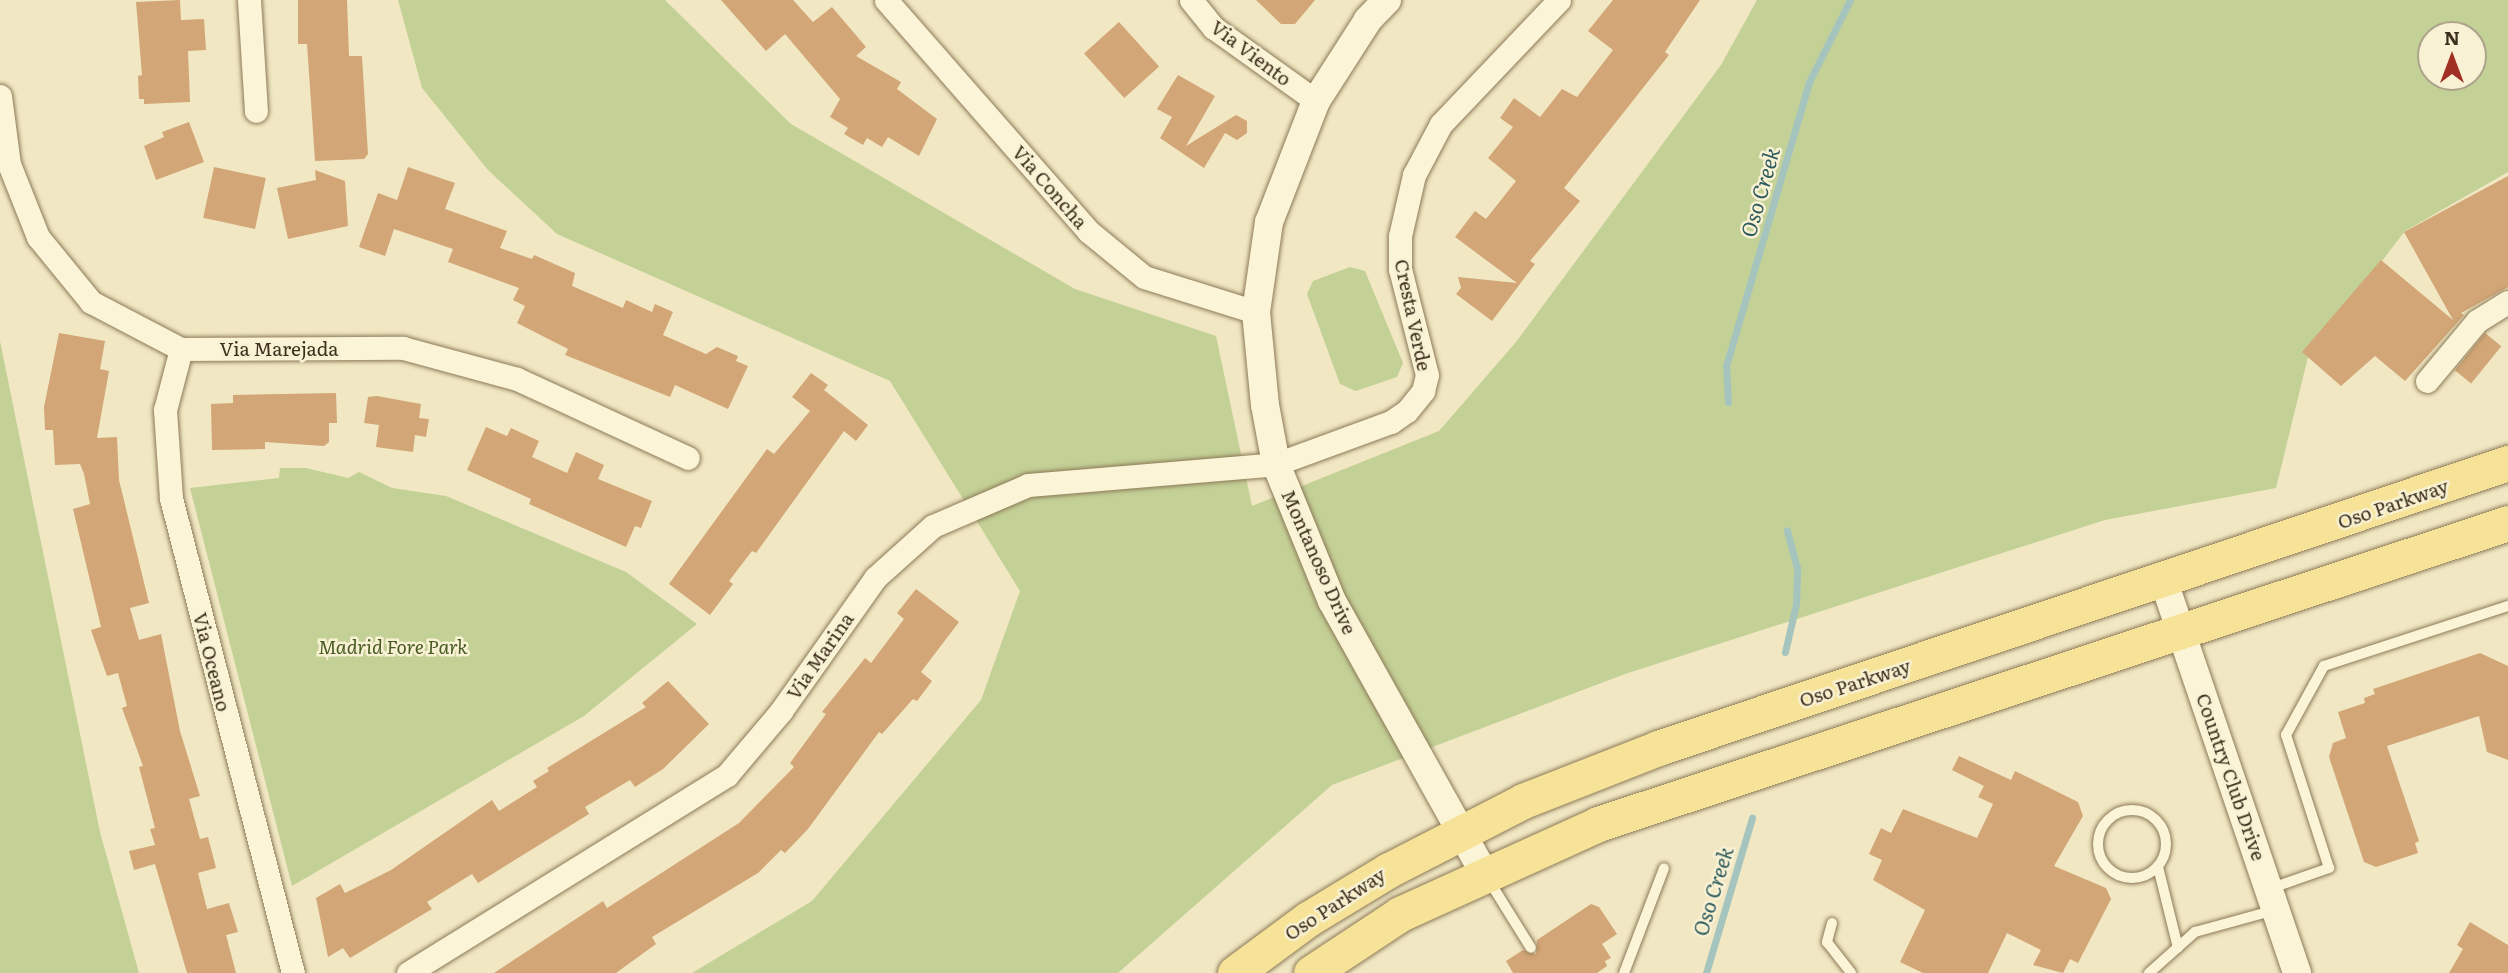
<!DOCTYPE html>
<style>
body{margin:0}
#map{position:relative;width:2508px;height:973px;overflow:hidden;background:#f1e8c3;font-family:Literata,serif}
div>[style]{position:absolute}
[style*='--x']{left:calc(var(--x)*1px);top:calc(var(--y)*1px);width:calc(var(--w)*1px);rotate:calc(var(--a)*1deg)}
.green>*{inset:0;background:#c3d096}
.stream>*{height:7px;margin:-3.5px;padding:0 3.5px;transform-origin:3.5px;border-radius:3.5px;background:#a5c4be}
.building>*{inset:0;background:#d2a676;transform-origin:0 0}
.roads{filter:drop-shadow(0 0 2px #8d7a58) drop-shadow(0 0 2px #8d7a58)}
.service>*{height:10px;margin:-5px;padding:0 5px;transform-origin:5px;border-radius:5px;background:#fbf4d7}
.service>.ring{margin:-5px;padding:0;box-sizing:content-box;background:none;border:10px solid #fbf4d7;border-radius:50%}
.minor>*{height:23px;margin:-11.5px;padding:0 11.5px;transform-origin:11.5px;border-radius:11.5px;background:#fbf4d7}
.tertiary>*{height:28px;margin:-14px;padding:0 14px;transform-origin:14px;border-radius:14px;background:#fbf4d7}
.primary>*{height:35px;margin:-17.5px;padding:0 17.5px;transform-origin:17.5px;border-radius:17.5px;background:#f7e398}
span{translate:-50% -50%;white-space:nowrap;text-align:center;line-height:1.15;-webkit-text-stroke:5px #f8f1d3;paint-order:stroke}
.street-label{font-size:19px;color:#3c2f1d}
.park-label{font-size:19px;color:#465a22;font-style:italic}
.water-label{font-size:21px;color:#2c5a5c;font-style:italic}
.north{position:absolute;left:2417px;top:21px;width:70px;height:70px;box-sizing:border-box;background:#f8f1d3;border:2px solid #ada38a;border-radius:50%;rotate:0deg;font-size:19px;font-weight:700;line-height:28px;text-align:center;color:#3c2f1d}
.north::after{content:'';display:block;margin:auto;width:24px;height:32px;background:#a03024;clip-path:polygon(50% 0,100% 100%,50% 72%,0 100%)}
</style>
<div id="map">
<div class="green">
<div style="clip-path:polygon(evenodd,398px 0,665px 0,791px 124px,1075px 289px,1216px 336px,1252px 506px,1439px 431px,1516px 342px,1721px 65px,1757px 0,2508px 0,2508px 172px,2405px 231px,2308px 357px,2276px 488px,2105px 520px,1625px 674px,1332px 785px,1118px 973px,692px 973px,812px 901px,981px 700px,1020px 591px,890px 381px,557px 234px,488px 170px,422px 88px,398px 0,2431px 35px,2473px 35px,2473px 77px,2431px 77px,2431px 35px)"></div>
<div style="clip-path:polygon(1350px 267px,1365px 271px,1403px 363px,1397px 377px,1356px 391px,1340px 384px,1307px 294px,1313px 281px)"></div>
<div style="clip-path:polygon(0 341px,100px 832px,139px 973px,0 973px)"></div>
<div style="clip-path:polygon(280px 468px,306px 468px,348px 478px,359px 472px,392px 488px,446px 496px,626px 572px,697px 624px,584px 716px,292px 886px,190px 488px,279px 478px)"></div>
</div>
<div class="stream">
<div style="--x:1728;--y:402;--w:36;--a:-93"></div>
<div style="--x:1726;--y:366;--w:296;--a:-73.7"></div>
<div style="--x:1809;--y:82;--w:92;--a:-63.4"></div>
<div style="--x:1785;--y:652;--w:49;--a:-77.1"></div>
<div style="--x:1796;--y:604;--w:36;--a:-88"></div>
<div style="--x:1797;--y:568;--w:39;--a:-105"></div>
<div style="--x:1706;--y:973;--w:162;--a:-73.5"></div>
</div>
<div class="building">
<div style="clip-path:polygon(180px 0,181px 20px,204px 19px,206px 50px,188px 51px,190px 102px,144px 104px,144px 99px,139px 99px,138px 76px,142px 75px,136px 2px)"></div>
<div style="clip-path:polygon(298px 0,347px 0,349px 56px,362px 56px,368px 154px,364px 159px,315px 161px,307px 44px,298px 44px)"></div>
<div style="clip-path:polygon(721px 0,793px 0,813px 22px,832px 7px,866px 47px,856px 56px,901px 82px,897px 89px,937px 119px,919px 156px,888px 137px,882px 147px,867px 138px,863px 145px,844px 134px,848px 128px,830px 117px,840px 99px,785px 34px,766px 51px)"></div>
<div style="clip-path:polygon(1256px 0,1315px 0,1295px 24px,1281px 24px)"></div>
<div style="clip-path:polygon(1613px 0,1700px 0,1665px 52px,1669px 55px,1564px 188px,1580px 201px,1530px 261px,1535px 264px,1492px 321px,1456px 294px,1461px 288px,1458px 277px,1517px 283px,1455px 237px,1475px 211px,1486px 219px,1516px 181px,1488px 158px,1513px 127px,1500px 118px,1514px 98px,1540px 117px,1562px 89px,1577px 97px,1613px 50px,1588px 31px)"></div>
<div style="left:1119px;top:22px;width:60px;height:47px;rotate:48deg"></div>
<div style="clip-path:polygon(1178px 75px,1215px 96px,1186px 146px,1236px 115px,1247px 121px,1247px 133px,1237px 140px,1225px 133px,1204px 168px,1160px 138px,1172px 117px,1157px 109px)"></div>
<div style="clip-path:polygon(189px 122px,204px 162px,156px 180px,144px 146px,164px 137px,162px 132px)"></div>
<div style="left:214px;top:167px;width:53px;height:52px;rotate:12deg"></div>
<div style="clip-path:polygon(408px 167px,455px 183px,445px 209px,507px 231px,500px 248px,532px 259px,534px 255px,575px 273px,572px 286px,623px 308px,626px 300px,652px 312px,655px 304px,673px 312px,663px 335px,706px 354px,717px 347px,738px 356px,736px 361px,748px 366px,728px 409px,675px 385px,670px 397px,565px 355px,568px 349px,517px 323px,525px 306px,513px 300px,519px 288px,448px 262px,453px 249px,394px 229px,385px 256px,359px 247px,378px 193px,397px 200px)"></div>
<div style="clip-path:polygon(315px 170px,345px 181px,348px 226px,288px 239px,277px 188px,316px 180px)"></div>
<div style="clip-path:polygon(2508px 176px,2508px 287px,2461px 313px,2464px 315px,2405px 381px,2375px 356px,2341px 386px,2302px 352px,2381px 260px,2453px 320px,2404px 232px)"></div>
<div style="clip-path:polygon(59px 333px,105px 341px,100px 369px,109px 371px,97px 438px,117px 437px,119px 480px,149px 603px,130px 608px,139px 640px,161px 634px,180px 731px,200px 796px,189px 799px,200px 839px,208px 837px,216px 868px,198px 873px,207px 909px,229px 903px,238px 932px,226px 935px,236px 973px,187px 973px,155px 864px,134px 870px,129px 851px,155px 845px,150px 829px,155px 828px,139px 767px,143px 766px,122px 708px,127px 706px,118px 673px,107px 676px,91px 630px,101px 627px,73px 509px,90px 504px,84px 474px,80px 464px,55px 465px,53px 430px,45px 430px,44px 407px)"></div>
<div style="left:2485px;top:333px;width:21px;height:48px;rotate:39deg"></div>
<div style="clip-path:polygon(811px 373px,828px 385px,824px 390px,868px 425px,856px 441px,844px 431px,756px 553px,752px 551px,729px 581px,733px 584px,710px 615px,669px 584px,767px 449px,774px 454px,810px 411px,792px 397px)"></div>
<div style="clip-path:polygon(336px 393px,337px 423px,329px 423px,329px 442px,324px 446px,265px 442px,265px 449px,212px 450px,211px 404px,233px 403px,233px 395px)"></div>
<div style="clip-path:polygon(377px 396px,421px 404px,419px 418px,429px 419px,426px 437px,415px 435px,413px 452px,376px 447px,379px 425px,364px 423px,368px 397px)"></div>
<div style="clip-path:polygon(486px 427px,507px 436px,511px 428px,539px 441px,532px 457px,567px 473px,576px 452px,604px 465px,598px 479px,652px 501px,641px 528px,635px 526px,626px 547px,529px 504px,531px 499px,467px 470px)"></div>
<div style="clip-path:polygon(916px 589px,959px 622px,921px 672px,932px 681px,917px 701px,913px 699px,882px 734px,879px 732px,808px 829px,785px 853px,781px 850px,758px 873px,652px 937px,656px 944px,616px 973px,494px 973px,603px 901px,607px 908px,739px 823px,794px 767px,790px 763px,826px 714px,822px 712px,865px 658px,871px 663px,904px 619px,897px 613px)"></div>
<div style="clip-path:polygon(2480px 653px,2508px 666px,2508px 760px,2487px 752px,2479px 716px,2387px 746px,2419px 841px,2415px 843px,2418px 853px,2376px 867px,2364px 862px,2329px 757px,2333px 743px,2346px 738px,2338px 712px,2365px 703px,2364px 698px,2375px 694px,2373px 689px)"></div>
<div style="clip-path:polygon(668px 681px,709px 724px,663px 769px,635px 787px,630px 780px,585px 807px,589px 814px,478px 883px,472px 874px,427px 902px,432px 909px,350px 958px,343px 948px,328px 957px,316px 898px,340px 884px,345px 893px,391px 870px,492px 800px,499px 811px,537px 787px,533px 781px,549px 771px,547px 768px,646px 707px,642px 703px)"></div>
<div style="clip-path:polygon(1959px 756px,2011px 780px,2015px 771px,2078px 802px,2083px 816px,2054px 866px,2106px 888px,2111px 899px,2078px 963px,2070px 959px,2063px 973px,2033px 965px,2041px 950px,2007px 933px,1988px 973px,1923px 973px,1900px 962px,1925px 910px,1873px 880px,1882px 860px,1869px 854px,1881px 828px,1891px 833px,1903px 809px,1977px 838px,1993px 804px,1978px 797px,1984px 786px,1952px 770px)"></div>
<div style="clip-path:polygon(1591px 904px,1599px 907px,1617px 934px,1602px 944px,1611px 958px,1605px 961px,1607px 966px,1597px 973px,1513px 973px,1506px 961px,1523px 950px,1536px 954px,1537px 940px)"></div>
<div style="clip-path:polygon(2470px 922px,2508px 945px,2508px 973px,2449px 973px,2463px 949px,2457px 945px)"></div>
</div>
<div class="roads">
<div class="service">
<div class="ring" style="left:2098px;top:810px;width:58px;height:58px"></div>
<div style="--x:2158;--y:867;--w:83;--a:76.1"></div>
<div style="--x:1488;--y:879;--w:81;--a:58.1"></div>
<div style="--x:2269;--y:889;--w:64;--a:-19.3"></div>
<div style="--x:2329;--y:868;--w:140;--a:-107.9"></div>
<div style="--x:2286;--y:735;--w:79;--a:-61.2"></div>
<div style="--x:2324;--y:666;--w:194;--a:-18.1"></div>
<div style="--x:1832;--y:923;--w:20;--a:105"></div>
<div style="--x:1827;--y:942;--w:39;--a:52"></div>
<div style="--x:1624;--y:973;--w:112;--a:-69.1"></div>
<div style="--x:2149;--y:973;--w:62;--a:-41.7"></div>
<div style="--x:2195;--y:932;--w:83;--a:-15.4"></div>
</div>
<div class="minor">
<div style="--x:249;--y:0;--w:111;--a:86.4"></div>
<div style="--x:886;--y:0;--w:307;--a:48.8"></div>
<div style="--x:1088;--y:231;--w:72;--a:39.4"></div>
<div style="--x:1144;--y:277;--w:117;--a:17.4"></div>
<div style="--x:1191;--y:0;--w:36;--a:51"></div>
<div style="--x:1214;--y:28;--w:125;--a:35.6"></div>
<div style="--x:0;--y:96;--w:69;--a:82.5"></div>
<div style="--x:9;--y:164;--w:79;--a:68.3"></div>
<div style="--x:38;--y:237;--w:84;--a:50.8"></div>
<div style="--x:91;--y:302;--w:102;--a:27.6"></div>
<div style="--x:181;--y:349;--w:222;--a:-0.3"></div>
<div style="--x:403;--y:348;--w:118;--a:15.2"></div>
<div style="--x:517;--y:379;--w:188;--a:24.8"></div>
<div style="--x:181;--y:349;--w:63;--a:104.7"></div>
<div style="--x:165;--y:410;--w:88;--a:86.1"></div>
<div style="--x:171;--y:498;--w:490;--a:75.6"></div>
<div style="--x:2427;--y:381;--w:78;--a:-50.2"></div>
<div style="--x:2477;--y:321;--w:36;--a:-32"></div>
<div style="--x:408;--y:973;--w:375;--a:-31.8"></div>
<div style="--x:727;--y:775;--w:84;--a:-49.8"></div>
<div style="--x:781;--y:711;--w:163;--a:-54.7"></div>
<div style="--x:875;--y:578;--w:78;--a:-41.9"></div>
<div style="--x:933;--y:526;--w:103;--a:-23.3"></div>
<div style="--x:1028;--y:485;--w:249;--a:-4.8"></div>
<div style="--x:1276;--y:464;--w:122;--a:-20.1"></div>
<div style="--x:1391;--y:422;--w:19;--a:-35"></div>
<div style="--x:1407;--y:411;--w:26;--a:-51"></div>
<div style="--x:1423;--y:391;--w:16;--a:-76"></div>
<div style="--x:1427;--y:375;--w:109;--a:-104.3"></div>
<div style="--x:1400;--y:269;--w:33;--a:-90"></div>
<div style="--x:1400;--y:236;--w:63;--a:-77.1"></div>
<div style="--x:1414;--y:175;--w:58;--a:-62.1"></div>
<div style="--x:1441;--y:124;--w:171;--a:-46.4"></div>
</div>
<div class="tertiary">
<div style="--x:1387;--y:0;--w:28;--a:134"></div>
<div style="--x:1368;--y:20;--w:96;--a:122.7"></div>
<div style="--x:1316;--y:101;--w:130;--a:111.2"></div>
<div style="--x:1269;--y:222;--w:91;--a:98.2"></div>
<div style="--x:1256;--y:312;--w:93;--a:84.5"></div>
<div style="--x:1265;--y:405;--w:60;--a:79.4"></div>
<div style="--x:1276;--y:464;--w:148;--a:67.8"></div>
<div style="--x:1332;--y:601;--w:312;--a:60.8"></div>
<div style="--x:2164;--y:582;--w:413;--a:71.2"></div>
</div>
<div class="primary">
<div style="--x:1235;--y:973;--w:91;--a:-36.5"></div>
<div style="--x:1308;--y:919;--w:95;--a:-31.2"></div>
<div style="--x:1389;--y:870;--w:151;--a:-27.2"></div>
<div style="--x:1523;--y:801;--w:145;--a:-21.4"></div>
<div style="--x:1658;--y:748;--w:897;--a:-18.54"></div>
<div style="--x:1311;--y:973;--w:107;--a:-33.5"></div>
<div style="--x:1400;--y:914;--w:217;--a:-24.4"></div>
<div style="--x:1598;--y:824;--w:958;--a:-18.3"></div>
</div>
</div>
<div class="street-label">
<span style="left:1251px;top:53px;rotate:37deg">Via Viento</span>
<span style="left:1050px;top:187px;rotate:49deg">Via Concha</span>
<span style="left:1413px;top:315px;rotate:78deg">Cresta Verde</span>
<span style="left:279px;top:349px">Via Marejada</span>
<span style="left:2393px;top:504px;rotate:-19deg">Oso Parkway</span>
<span style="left:1319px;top:562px;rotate:66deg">Montanoso Drive</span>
<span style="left:820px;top:656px;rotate:-55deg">Via Marina</span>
<span style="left:212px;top:662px;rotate:76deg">Via Oceano</span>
<span style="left:1855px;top:683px;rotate:-18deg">Oso Parkway</span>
<span style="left:2231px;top:777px;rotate:71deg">Country Club Drive</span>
<span style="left:1335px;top:904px;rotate:-33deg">Oso Parkway</span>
</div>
<div class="park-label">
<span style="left:393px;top:647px">Madrid Fore Park</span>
</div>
<div class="water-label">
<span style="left:1759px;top:192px;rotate:-74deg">Oso Creek</span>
<span style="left:1712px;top:891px;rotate:-73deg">Oso Creek</span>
</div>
<div class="north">N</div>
</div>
